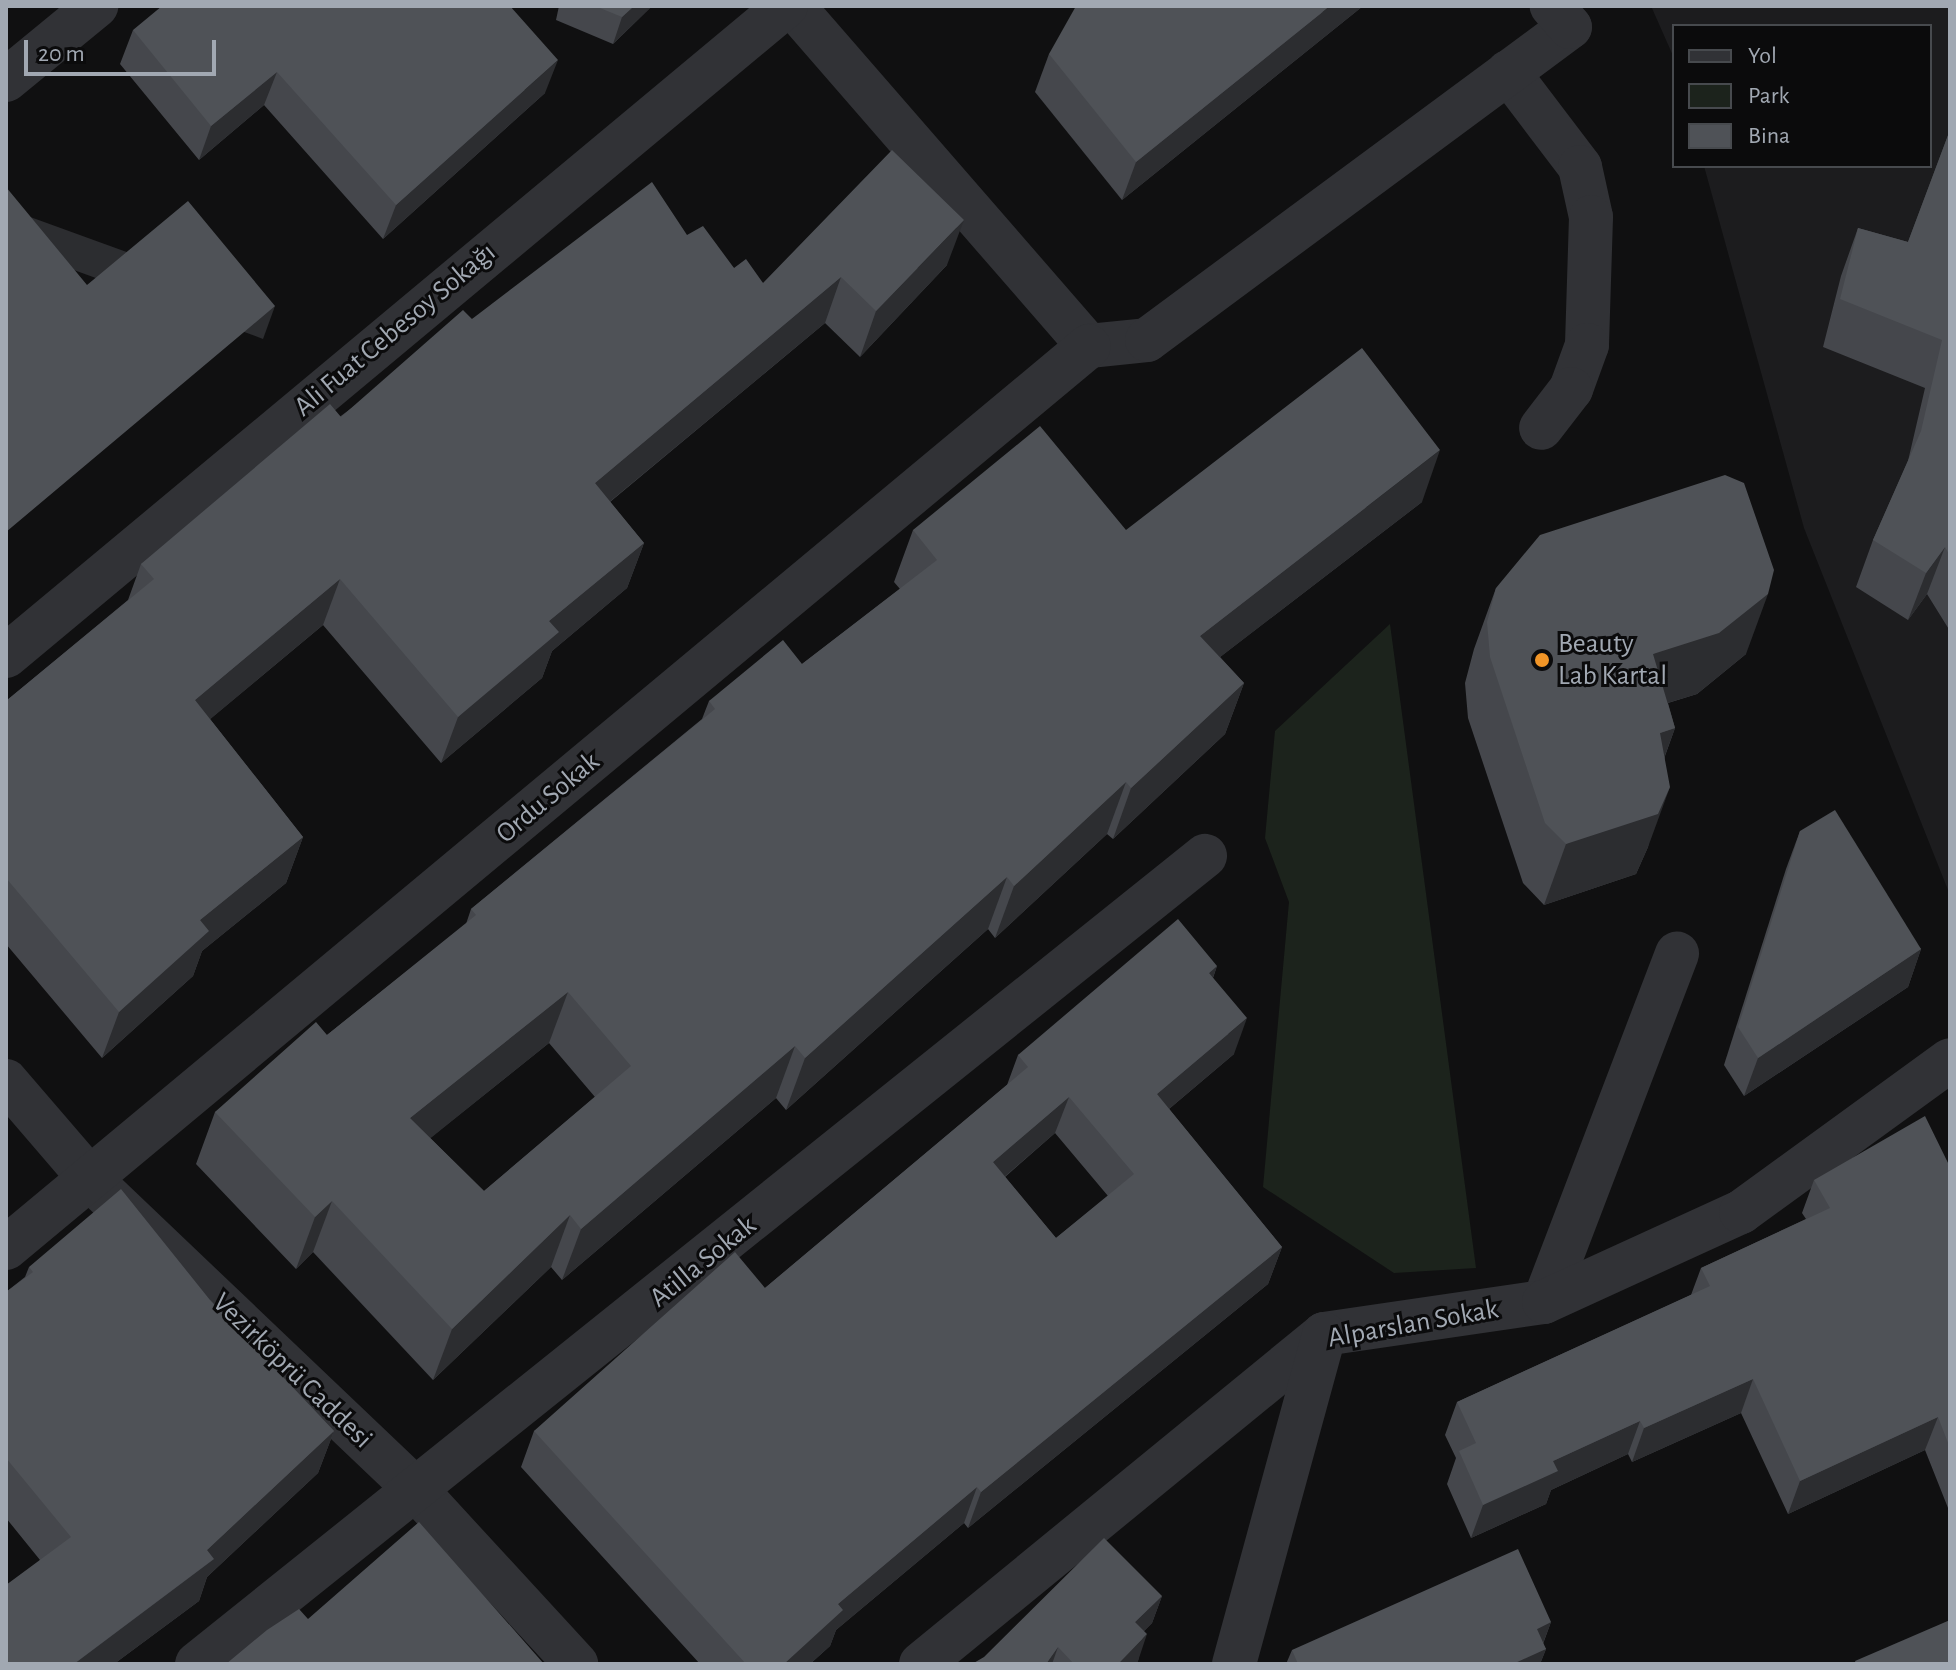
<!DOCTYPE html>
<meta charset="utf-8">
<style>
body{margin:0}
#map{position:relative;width:1956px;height:1670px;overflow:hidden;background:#101011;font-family:"Alegreya Sans",sans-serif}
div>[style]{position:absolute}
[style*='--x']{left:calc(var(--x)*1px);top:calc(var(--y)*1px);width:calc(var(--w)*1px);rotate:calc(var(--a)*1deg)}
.built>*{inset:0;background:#1c1c1e}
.green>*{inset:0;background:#1c231c}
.minor>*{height:44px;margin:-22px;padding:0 22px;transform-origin:22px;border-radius:22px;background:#313236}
.wall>*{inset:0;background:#45474c}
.shaded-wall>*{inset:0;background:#2c2d30;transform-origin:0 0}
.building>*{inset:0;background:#4f5257}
.dots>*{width:22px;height:22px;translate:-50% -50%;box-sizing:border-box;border:4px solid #0b0b0c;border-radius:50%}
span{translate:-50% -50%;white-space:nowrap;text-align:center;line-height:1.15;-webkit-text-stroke:6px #0b0b0c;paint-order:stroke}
.street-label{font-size:28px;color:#a1a8b2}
.poi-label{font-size:28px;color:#a1a8b2}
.left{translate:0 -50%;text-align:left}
.frame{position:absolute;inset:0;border:8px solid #a1a8b2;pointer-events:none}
.legend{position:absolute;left:1672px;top:24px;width:260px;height:144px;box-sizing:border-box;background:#0b0b0c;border:2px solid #474a4e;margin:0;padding:10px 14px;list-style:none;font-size:24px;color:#a1a8b2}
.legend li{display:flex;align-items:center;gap:16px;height:40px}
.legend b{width:40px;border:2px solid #474a4e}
.scale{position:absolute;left:24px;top:40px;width:192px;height:36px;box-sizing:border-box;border:4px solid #a1a8b2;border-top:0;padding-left:10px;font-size:24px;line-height:28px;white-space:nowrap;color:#a1a8b2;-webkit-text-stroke:6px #0b0b0c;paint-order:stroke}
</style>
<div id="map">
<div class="built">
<div style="clip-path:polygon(1651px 6px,1950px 6px,1950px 895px,1804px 528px,1704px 166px,1930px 166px,1930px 26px,1674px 26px,1674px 58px)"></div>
</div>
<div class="green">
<div style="clip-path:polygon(1390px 624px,1476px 1268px,1394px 1273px,1263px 1187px,1289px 902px,1265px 838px,1275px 731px)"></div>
</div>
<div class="minor">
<div style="--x:793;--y:6;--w:451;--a:49"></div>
<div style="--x:1508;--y:72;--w:119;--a:52.8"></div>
<div style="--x:1580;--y:167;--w:51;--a:77.6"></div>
<div style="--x:1591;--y:217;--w:128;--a:91.8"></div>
<div style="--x:1587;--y:345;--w:47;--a:110"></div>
<div style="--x:1571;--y:389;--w:49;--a:127.6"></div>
<div style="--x:6;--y:80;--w:117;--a:-39.4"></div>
<div style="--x:1089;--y:346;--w:58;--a:-5.9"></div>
<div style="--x:1147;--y:340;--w:526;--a:-36.5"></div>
<div style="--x:1570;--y:27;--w:28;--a:-131"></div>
<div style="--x:6;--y:656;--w:1015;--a:-39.81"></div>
<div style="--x:6;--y:1081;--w:133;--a:49.3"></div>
<div style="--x:93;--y:1182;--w:449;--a:43.6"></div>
<div style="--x:418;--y:1492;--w:234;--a:47.4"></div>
<div style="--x:6;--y:1248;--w:1409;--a:-39.79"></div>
<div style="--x:1544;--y:1302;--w:373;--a:-69.1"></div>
<div style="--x:197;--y:1664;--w:1292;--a:-38.72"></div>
<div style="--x:921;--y:1664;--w:521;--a:-39.31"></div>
<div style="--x:1324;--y:1334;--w:222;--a:-8.3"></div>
<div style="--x:1544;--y:1302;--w:217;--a:-24.6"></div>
<div style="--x:1741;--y:1212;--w:258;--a:-36"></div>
<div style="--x:1234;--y:1664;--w:342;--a:-74.7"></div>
</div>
<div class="wall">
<div style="clip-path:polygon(559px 6px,652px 6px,613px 44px,556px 20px)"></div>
<div style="clip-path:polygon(1363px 6px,1122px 200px,1035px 92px,1049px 54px)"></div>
<div style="clip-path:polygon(133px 30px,545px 93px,383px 239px,264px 105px,199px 160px,120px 64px)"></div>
<div style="clip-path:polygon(1950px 130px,1950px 631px,1927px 594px,1908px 620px,1856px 587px,1873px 540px,1908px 461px,1925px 388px,1823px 347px,1841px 276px,1858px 228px,1908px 242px)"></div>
<div style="clip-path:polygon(687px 235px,734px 268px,763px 283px,947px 265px,860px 357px,825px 323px,610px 502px,644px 543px,627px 588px,552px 651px,542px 678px,441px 763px,323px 625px,210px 719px,303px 837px,286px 883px,202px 951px,193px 976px,102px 1058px,6px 944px,6px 701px,128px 600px,141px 564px,472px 319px)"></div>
<div style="clip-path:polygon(evenodd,1422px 502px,1220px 657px,1244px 683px,1225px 734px,1113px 839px,1107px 834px,995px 938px,988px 929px,786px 1110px,776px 1098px,562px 1280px,551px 1267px,433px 1380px,313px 1252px,296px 1269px,196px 1164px,215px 1112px,327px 1035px,466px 924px,471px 909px,702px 719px,709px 701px,802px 664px,900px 589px,894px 582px,913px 530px,1126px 530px,1422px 502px,549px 1043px,595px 1097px,484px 1191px,430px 1138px,549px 1043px)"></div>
<div style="clip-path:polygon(1496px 588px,1746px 654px,1697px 694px,1668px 703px,1675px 728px,1665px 756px,1648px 847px,1636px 874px,1544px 905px,1523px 883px,1468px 718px,1465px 683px,1474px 649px)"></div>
<div style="clip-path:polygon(1800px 831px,1921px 949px,1908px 987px,1744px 1096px,1724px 1065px,1786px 869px)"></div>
<div style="clip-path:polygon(evenodd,1217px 966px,1213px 978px,1234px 1054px,1169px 1109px,1282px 1247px,1268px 1284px,968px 1528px,964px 1523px,836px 1630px,830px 1646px,810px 1664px,700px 1664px,521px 1467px,534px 1431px,765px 1288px,1007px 1085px,1018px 1055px,1217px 966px,1055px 1133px,1108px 1196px,1056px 1238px,1005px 1177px,1055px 1133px)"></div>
<div style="clip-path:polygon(1950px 1167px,1950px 1513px,1925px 1450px,1788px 1514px,1741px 1413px,1632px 1462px,1628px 1454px,1551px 1490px,1546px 1504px,1471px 1538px,1447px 1484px,1456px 1458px,1445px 1435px,1457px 1402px,1691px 1295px,1701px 1268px,1806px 1219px,1802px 1213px,1814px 1180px)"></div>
<div style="clip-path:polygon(29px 1267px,210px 1300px,334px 1431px,318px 1473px,207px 1577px,199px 1601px,114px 1664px,6px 1664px,40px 1560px,6px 1518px,6px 1292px,25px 1277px)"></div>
<div style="clip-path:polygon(1162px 1596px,1152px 1623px,1144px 1631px,1138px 1661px,1135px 1664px,972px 1664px)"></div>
<div style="clip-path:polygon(1551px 1622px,1543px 1644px,1546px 1649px,1540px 1664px,1286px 1664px,1292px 1650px)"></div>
</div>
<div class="shaded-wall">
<div style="clip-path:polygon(634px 6px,652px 6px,613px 44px,622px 17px)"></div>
<div style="clip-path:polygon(1330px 6px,1363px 6px,1122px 200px,1136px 162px)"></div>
<div style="clip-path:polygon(558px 60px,545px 93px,383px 239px,396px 205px)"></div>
<div style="clip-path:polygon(277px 72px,264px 105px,199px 160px,211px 126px)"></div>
<div style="clip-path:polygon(964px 220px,947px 265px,860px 357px,876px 311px)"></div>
<div style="clip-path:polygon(841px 277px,825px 323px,578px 528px,595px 483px)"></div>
<div style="left:275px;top:306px;width:35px;height:351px;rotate:110deg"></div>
<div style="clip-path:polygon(1440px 450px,1422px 502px,1181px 687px,1200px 636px)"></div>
<div style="clip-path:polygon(644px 543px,627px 588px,552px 651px,542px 678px,441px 763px,458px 717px,549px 621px)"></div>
<div style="clip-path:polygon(1945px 547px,1927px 594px,1908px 620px,1926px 573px)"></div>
<div style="clip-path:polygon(340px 579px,323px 625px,178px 746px,195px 700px)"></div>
<div style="clip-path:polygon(1768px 594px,1746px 654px,1697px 694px,1631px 714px,1653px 654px)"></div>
<div style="clip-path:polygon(1244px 683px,1225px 734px,1113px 839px,1131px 788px)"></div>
<div style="clip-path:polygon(1675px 728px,1653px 788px,1660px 733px)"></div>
<div style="clip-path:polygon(1126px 782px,1107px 834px,995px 938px,1014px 886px)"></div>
<div style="clip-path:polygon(1670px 787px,1648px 847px,1636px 874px,1544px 905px,1566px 844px)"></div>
<div style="clip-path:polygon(303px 837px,286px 883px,202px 951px,193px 976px,102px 1058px,119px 1012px,200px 920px)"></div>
<div style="clip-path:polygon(1007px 877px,988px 929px,786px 1110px,805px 1058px)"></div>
<div style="clip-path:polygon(1921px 949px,1908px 987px,1744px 1096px,1758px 1058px)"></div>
<div style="clip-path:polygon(1217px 966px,1204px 1002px,1209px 973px)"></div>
<div style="clip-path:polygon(568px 992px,549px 1043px,391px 1170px,410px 1118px)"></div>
<div style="clip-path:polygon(1247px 1018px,1234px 1054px,1144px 1130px,1157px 1094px)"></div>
<div style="clip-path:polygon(795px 1046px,776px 1098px,562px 1280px,581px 1229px)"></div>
<div style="clip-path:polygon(1069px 1097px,1055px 1133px,980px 1198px,993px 1162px)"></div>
<div style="clip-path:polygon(332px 1201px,313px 1252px,296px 1269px,315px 1217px)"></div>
<div style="clip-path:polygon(570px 1215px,551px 1267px,433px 1380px,452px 1329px)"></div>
<div style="clip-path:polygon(1282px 1247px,1268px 1284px,968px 1528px,981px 1492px)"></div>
<div style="clip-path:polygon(1753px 1379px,1741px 1413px,1632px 1462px,1644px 1428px)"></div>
<div style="clip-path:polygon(1938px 1417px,1925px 1450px,1788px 1514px,1800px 1481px)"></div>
<div style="clip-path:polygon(1640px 1421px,1628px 1454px,1551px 1490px,1546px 1504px,1471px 1538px,1483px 1505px,1553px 1461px)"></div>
<div style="clip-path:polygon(334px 1431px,318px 1473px,207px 1577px,199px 1601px,114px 1664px,74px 1664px,207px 1550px)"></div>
<div style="clip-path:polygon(977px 1487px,964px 1523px,836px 1630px,830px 1646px,810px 1664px,784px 1664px,838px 1604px)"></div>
<div style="clip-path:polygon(1162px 1596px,1152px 1623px,1126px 1649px,1135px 1622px)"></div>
<div style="clip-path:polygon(1551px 1622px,1540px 1651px,1546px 1649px,1540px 1664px,1513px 1664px,1537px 1629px)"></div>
<div style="clip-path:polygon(1147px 1634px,1138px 1661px,1135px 1664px,1118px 1664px)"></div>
<div style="clip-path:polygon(1058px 1647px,1052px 1664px,1046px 1664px)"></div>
</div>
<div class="building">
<div style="clip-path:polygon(162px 6px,510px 6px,558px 60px,396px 205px,277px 72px,211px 126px,133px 30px)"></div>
<div style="clip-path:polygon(595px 6px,634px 6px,622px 17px)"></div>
<div style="clip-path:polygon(1076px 6px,1330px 6px,1136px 162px,1049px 54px)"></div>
<div style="clip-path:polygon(1950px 130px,1950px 556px,1945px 547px,1926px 573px,1873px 540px,1921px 431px,1942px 340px,1840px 299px,1858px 228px,1908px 242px)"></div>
<div style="clip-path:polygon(892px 150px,964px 220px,876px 311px,841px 277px,595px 483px,644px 543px,549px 621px,559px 632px,458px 717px,340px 579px,195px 700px,303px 837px,200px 920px,209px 931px,119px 1012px,6px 878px,6px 701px,154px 579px,141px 564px,330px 404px,341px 417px,463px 310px,472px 319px,652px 182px,687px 235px,703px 226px,734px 268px,746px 259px,763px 283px)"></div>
<div style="clip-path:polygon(6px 187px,87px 285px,188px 201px,275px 306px,6px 532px)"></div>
<div style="clip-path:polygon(evenodd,1362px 348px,1440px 450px,1200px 636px,1244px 683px,1131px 788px,1126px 782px,1014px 886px,1007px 877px,805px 1058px,795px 1046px,581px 1229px,570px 1215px,452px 1329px,332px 1201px,315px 1217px,215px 1112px,316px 1022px,327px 1035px,476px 915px,471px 909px,715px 709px,709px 701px,783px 640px,802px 664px,937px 560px,913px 530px,1040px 426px,1126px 530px,1362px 348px,568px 992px,631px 1066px,484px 1191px,410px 1118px,568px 992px)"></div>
<div style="clip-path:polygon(1725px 475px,1744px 483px,1774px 570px,1768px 594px,1719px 633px,1653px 654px,1675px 728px,1660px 733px,1670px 787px,1658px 814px,1566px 844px,1545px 823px,1490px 657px,1487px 622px,1496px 588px,1540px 535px)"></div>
<div style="clip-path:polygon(1835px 810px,1921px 949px,1758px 1058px,1738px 1027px,1800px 831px)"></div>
<div style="clip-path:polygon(evenodd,1178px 919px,1217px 966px,1209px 973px,1247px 1018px,1157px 1094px,1282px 1247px,981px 1492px,977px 1487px,838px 1604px,843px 1610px,784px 1664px,746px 1664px,534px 1431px,735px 1252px,765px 1288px,1028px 1067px,1018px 1055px,1178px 919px,1069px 1097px,1134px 1174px,1056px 1238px,993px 1162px,1069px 1097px)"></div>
<div style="clip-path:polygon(1925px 1116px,1950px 1167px,1950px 1448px,1938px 1417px,1800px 1481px,1753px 1379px,1644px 1428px,1640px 1421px,1553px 1461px,1558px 1471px,1483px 1505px,1459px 1451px,1476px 1443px,1457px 1402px,1710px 1286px,1701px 1268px,1830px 1208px,1814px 1180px)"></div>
<div style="clip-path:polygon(121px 1189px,210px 1300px,334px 1431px,207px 1550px,214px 1559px,74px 1664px,6px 1664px,6px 1585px,71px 1537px,6px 1458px,6px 1292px,33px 1272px,29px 1267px)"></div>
<div style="clip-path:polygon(419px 1522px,544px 1664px,226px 1664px,267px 1630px,299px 1609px,308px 1619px)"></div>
<div style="clip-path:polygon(1104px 1538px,1162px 1596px,1135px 1622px,1147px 1634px,1118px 1664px,1074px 1664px,1058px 1647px,1046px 1664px,972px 1664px,984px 1657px)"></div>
<div style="clip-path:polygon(1518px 1549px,1551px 1622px,1537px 1629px,1546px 1649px,1513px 1664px,1298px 1664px,1292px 1650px)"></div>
<div style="clip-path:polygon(1950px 1620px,1950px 1664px,1856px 1664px,1855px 1661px)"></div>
</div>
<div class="dots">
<div style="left:1542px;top:660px;background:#f19527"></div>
</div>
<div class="street-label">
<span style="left:395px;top:330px;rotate:-40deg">Ali Fuat Cebesoy Sokağı</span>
<span style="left:548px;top:798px;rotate:-40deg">Ordu Sokak</span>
<span style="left:703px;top:1262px;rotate:-39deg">Atilla Sokak</span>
<span style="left:1413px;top:1324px;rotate:-10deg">Alparslan Sokak</span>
<span style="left:292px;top:1371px;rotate:44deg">Vezirköprü Caddesi</span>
</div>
<div class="poi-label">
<span class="left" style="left:1558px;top:660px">Beauty<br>Lab Kartal</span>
</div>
<div class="frame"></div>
<ul class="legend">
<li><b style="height:10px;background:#313236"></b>Yol</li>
<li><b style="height:22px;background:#1c231c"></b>Park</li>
<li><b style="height:22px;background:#4f5257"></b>Bina</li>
</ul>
<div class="scale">20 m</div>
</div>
